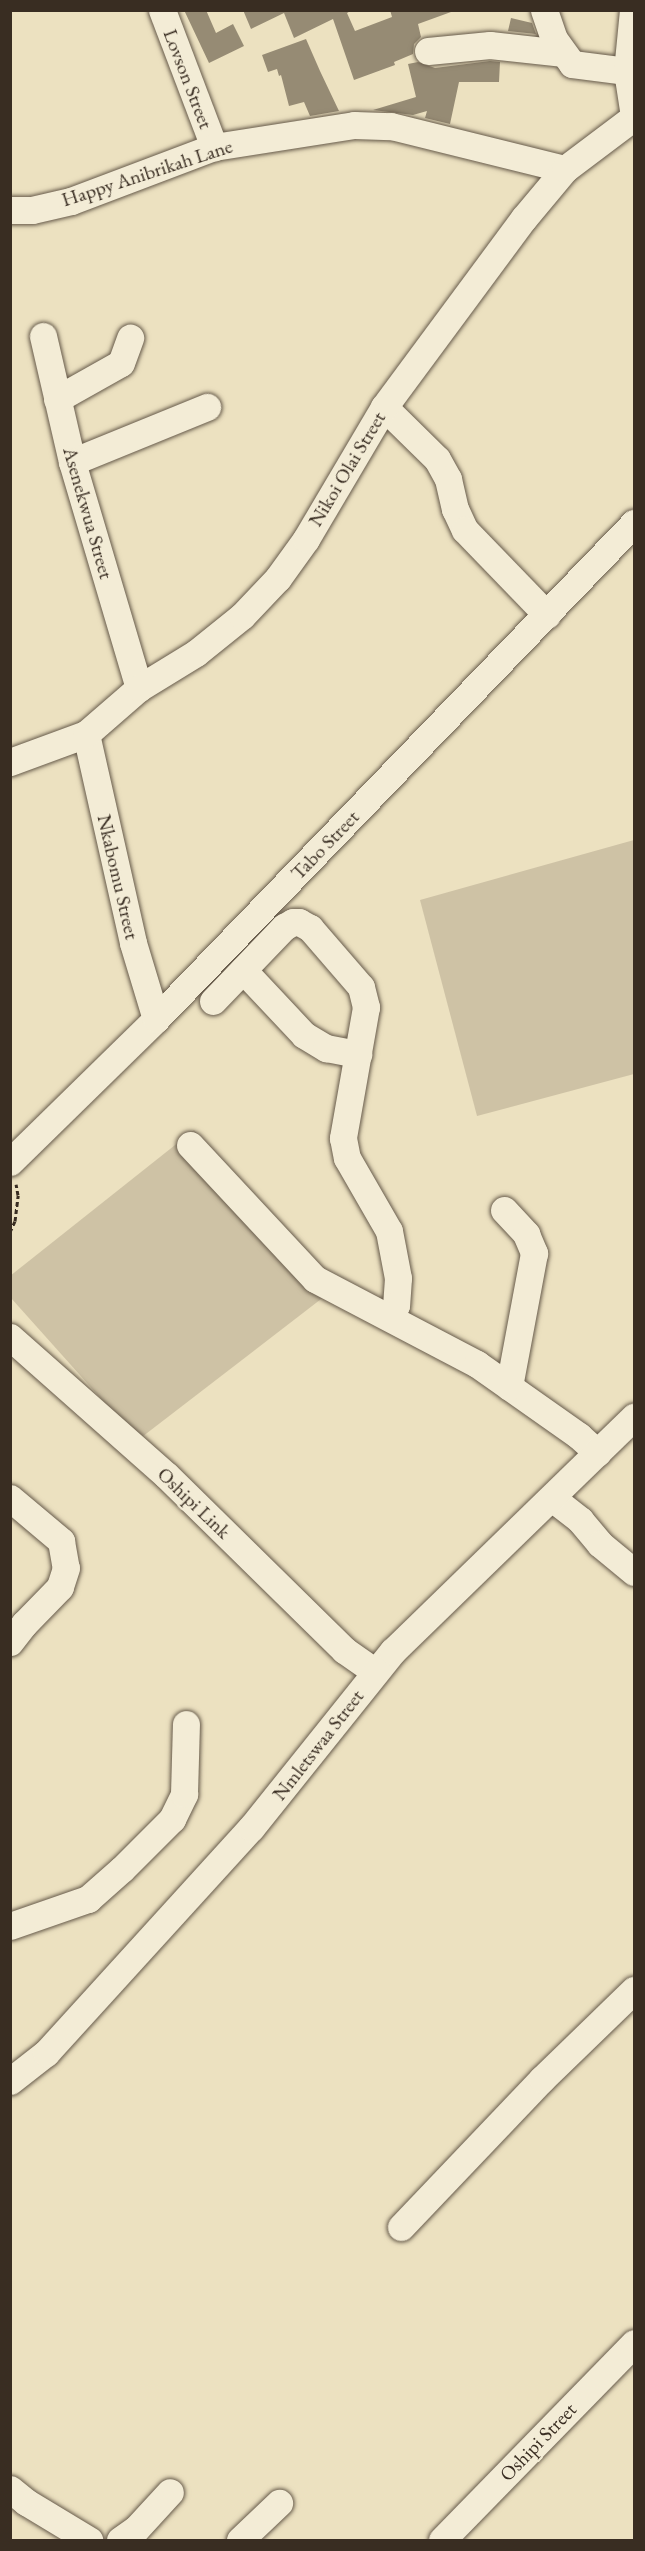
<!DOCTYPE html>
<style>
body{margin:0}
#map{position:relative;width:645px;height:2551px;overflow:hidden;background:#ece1c0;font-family:"EB Garamond",serif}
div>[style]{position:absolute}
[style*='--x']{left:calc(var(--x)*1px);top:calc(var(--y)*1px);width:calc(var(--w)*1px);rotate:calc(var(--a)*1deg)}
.green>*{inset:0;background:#cec2a5}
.building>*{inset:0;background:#968b74}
.path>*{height:3px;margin-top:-1.5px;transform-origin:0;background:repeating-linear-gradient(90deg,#392d22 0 4.5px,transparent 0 7.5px)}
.roads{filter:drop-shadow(0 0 2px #665a4a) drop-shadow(0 0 2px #665a4a)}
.minor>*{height:27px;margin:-13.5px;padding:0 13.5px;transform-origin:13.5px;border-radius:13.5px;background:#f3ecd6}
span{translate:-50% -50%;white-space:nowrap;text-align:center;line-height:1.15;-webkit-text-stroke:4.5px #f3ecd6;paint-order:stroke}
.street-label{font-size:20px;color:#392d22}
.frame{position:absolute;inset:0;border:12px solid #392d22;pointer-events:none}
</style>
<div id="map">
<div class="green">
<div style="clip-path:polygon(634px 840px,634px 1074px,477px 1116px,420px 900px)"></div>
<div style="clip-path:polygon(194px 1130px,338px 1286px,138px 1440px,11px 1298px,10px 1276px)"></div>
</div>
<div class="building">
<div style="clip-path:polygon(184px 10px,206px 10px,216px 33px,233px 24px,244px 46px,209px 63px)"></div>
<div style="clip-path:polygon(243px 10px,352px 10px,347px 13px,355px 31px,392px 17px,390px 10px,451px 12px,418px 24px,421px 37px,414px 44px,413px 54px,394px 62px,395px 65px,354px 80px,333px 19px,294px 38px,284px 13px,251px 29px)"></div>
<div style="clip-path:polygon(511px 18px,532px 23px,536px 34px,508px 31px)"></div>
<div style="clip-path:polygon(306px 39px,320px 71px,339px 111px,310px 116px,304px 102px,289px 106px,281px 75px,279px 76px,277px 69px,268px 72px,262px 55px)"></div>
<div style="clip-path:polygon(490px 61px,500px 62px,499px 82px,459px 82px,450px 124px,425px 118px,427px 111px,413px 115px,373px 110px,416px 97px,408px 64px,418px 62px,435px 68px)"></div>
</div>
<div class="path">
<div style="--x:10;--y:1232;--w:12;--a:-66"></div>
<div style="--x:15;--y:1221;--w:26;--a:-83"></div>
<div style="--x:18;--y:1195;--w:11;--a:-100"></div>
</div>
<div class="roads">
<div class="minor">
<div style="--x:162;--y:10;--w:147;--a:69.2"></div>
<div style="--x:544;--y:10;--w:31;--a:71"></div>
<div style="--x:554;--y:39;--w:31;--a:54"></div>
<div style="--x:572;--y:64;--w:55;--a:7.3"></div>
<div style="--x:633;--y:10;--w:61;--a:95.6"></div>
<div style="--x:627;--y:71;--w:46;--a:81.2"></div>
<div style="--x:428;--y:51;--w:62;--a:-5.5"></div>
<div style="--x:490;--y:45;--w:72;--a:6.3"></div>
<div style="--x:10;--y:210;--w:22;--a:0"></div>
<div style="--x:32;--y:210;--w:40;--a:-13"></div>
<div style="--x:71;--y:201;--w:153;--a:-20.7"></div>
<div style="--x:214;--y:147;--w:142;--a:-8.9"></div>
<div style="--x:354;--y:125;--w:37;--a:2"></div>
<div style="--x:391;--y:126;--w:179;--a:13.9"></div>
<div style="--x:43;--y:336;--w:129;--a:77"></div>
<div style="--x:72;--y:462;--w:236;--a:73.5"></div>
<div style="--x:57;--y:399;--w:73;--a:-29.4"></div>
<div style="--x:121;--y:363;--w:27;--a:-70"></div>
<div style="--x:384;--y:407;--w:74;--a:44.5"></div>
<div style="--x:437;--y:459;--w:23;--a:61"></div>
<div style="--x:448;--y:479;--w:31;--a:77"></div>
<div style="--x:455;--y:509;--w:23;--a:65"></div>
<div style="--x:465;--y:530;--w:118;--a:46"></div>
<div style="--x:72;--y:462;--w:146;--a:-22.2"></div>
<div style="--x:86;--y:734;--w:214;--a:77.3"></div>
<div style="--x:133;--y:943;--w:79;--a:73.2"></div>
<div style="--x:10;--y:762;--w:81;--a:-20.2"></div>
<div style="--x:86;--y:734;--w:70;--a:-41"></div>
<div style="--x:139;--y:688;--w:67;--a:-31.6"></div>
<div style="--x:196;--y:653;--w:59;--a:-38.8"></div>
<div style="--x:242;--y:616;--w:52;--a:-46.5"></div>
<div style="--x:278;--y:578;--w:48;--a:-54.3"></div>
<div style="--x:306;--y:539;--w:153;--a:-59.4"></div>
<div style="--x:384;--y:407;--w:235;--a:-53.5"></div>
<div style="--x:524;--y:218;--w:64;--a:-50.1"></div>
<div style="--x:565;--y:169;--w:86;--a:-37"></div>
<div style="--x:243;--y:970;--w:89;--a:46.8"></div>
<div style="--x:304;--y:1035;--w:26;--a:31"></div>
<div style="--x:326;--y:1048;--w:33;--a:11"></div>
<div style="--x:213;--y:1001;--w:103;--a:-46.2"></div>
<div style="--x:284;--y:927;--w:10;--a:-29"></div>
<div style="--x:293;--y:922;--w:6;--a:0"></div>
<div style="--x:299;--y:922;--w:13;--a:29"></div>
<div style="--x:310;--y:928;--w:78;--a:49.2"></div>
<div style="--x:361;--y:987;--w:21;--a:76"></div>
<div style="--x:366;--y:1007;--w:133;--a:100"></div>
<div style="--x:343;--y:1138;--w:20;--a:79"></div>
<div style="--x:347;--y:1158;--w:84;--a:60.1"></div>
<div style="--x:389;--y:1231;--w:48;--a:79.2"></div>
<div style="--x:398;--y:1278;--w:27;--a:94"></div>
<div style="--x:396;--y:1305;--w:14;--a:115"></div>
<div style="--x:190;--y:1145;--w:183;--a:47"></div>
<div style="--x:315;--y:1279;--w:183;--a:27.7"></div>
<div style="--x:477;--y:1364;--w:125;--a:35.2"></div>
<div style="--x:579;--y:1436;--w:25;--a:42"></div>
<div style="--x:10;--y:1162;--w:204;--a:-44.4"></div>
<div style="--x:156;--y:1019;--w:689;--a:-46.06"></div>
<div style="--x:504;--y:1210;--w:33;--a:47"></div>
<div style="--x:526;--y:1234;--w:21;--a:67"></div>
<div style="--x:534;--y:1253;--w:136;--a:100.6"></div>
<div style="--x:10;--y:1337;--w:208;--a:41.5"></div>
<div style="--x:166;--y:1475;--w:250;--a:44.5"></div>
<div style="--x:344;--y:1650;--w:38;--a:35"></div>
<div style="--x:10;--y:1498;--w:67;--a:40.1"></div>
<div style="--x:61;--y:1541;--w:27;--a:80"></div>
<div style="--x:66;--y:1568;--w:20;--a:108"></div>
<div style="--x:60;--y:1587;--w:52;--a:134.2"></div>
<div style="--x:24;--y:1624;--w:23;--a:128"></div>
<div style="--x:552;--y:1498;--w:36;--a:38"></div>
<div style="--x:580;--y:1520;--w:31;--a:50"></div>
<div style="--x:600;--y:1544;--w:44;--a:39.5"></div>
<div style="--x:10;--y:1926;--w:83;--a:-19.1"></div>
<div style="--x:88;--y:1899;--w:45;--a:-41.4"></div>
<div style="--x:122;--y:1869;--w:71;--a:-45"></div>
<div style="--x:172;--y:1819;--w:28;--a:-64"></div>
<div style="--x:184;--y:1794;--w:70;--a:-88.4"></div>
<div style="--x:10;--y:2081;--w:46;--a:-37.9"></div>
<div style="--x:46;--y:2053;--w:304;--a:-47.7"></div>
<div style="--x:251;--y:1828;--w:227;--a:-51.3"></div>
<div style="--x:393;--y:1651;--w:336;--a:-44.2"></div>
<div style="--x:401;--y:2227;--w:204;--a:-46.4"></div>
<div style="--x:542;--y:2079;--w:128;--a:-44.1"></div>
<div style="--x:10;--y:2489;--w:21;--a:39"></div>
<div style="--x:26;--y:2502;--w:74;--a:31.1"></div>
<div style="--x:120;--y:2540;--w:19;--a:-35"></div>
<div style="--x:136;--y:2529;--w:50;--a:-47.4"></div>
<div style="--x:240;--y:2540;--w:54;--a:-43.5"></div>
<div style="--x:442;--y:2540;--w:275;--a:-45.7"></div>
</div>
</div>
<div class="street-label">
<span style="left:188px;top:79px;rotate:69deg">Lovson Street</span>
<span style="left:147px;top:173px;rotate:-18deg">Happy Anibrikah Lane</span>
<span style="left:347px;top:469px;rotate:-59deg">Nikoi Olai Street</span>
<span style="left:88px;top:513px;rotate:74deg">Asenekwua Street</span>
<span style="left:325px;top:845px;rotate:-46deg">Tabo Street</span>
<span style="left:118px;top:877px;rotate:77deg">Nkabomu Street</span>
<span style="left:194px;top:1503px;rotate:44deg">Oshipi Link</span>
<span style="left:318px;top:1745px;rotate:-52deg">Nmletswaa Street</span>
<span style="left:538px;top:2442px;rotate:-46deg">Oshipi Street</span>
</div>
<div class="frame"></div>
</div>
